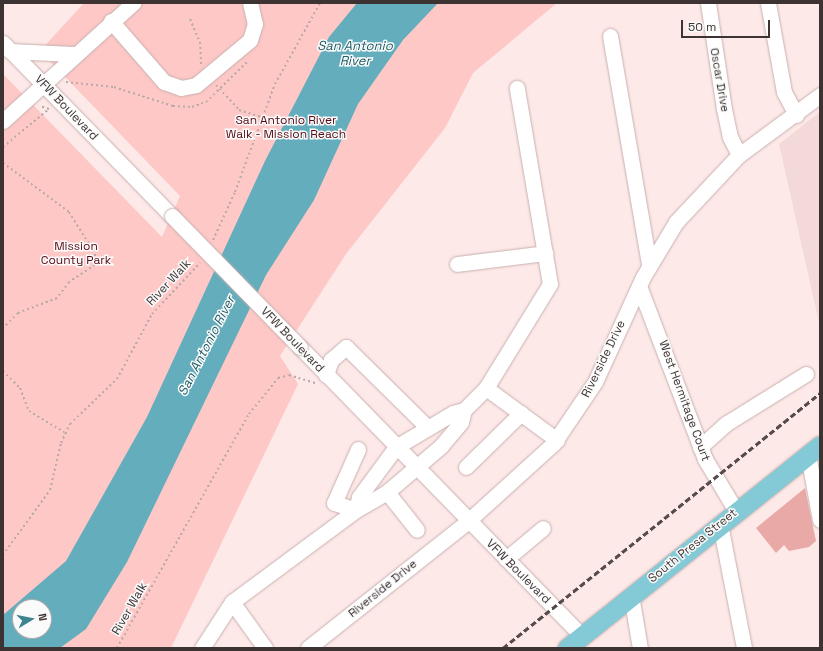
<!DOCTYPE html>
<style>
body{margin:0}
#map{position:relative;width:823px;height:651px;overflow:hidden;background:#fde9e8;font-family:"Space Grotesk",sans-serif}
div>[style]{position:absolute}
[style*='--x']{left:calc(var(--x)*1px);top:calc(var(--y)*1px);width:calc(var(--w)*1px);rotate:calc(var(--a)*1deg)}
.built>*{inset:0;background:#f3d9d7}
.green>*{inset:0;background:#fdc8c6}
.water>*{inset:0;background:#63adbc}
.building>*{inset:0;background:#e9a9a7}
.path>*{height:2px;margin-top:-1px;transform-origin:0;background:repeating-linear-gradient(90deg,#baa9a9 0 2px,transparent 0 5px)}
.roads{filter:drop-shadow(0 0 1px #c8b0af) drop-shadow(0 0 1px #c8b0af)}
.minor>*{height:15px;margin:-7.5px;padding:0 7.5px;transform-origin:7.5px;border-radius:7.5px;background:#fff}
.major>*{height:19px;margin:-9.5px;padding:0 9.5px;transform-origin:9.5px;border-radius:9.5px;background:#83cad6}
.rail>*{height:3px;margin-top:-1.5px;transform-origin:0;background:repeating-linear-gradient(90deg,#564b4b 0 6px,transparent 0 9px)}
.bridges{filter:drop-shadow(0 0 1px #c8b0af) drop-shadow(0 0 1px #c8b0af)}
.minor-bridge>*{height:15px;margin:-7.5px;padding:0 7.5px;transform-origin:7.5px;border-radius:7.5px;background:#fff}
span{translate:-50% -50%;white-space:nowrap;text-align:center;line-height:1.15;-webkit-text-stroke:3px #fbfbfb;paint-order:stroke}
.street-label{font-size:12px;color:#3d3333}
.park-label{font-size:12px;color:#560a14}
.water-label{font-size:13px;color:#1f5d68;font-style:italic}
.frame{position:absolute;inset:0;border:4px solid #3d3333;pointer-events:none}
.north{position:absolute;left:12px;top:599px;width:40px;height:40px;box-sizing:border-box;background:#fbfbfb;border:1px solid #afabab;border-radius:50%;rotate:80deg;font-size:11px;font-weight:700;line-height:16px;text-align:center;color:#3d3333}
.north::after{content:'';display:block;margin:auto;width:14px;height:18px;background:#3e8390;clip-path:polygon(50% 0,100% 100%,50% 72%,0 100%)}
.scale{position:absolute;left:681px;top:20px;width:89px;height:18px;box-sizing:border-box;border:2px solid #3d3333;border-top:0;padding-left:5px;font-size:12px;line-height:14px;white-space:nowrap;color:#3d3333;-webkit-text-stroke:3px #fbfbfb;paint-order:stroke}
</style>
<div id="map">
<div class="built">
<div style="clip-path:polygon(820px 112px,820px 327px,779px 144px)"></div>
</div>
<div class="green">
<div style="clip-path:polygon(evenodd,84px 3px,557px 3px,473px 73px,445px 128px,346px 254px,280px 356px,298px 384px,171px 648px,3px 648px,3px 74px,162px 237px,180px 196px,40px 51px,84px 3px,20px 607px,44px 607px,44px 631px,20px 631px,20px 607px)"></div>
</div>
<div class="water">
<div style="clip-path:polygon(evenodd,357px 3px,438px 3px,403px 40px,358px 104px,314px 200px,266px 275px,127px 562px,86px 629px,60px 648px,3px 648px,3px 615px,66px 561px,147px 417px,265px 161px,329px 37px,357px 3px,20px 607px,44px 607px,44px 631px,20px 631px,20px 607px)"></div>
</div>
<div class="building">
<div style="clip-path:polygon(805px 488px,816px 541px,809px 547px,789px 551px,784px 545px,776px 553px,756px 528px)"></div>
</div>
<div class="path">
<div style="--x:190;--y:19;--w:25;--a:67"></div>
<div style="--x:200;--y:42;--w:22;--a:87"></div>
<div style="--x:66;--y:82;--w:48;--a:5.9"></div>
<div style="--x:114;--y:87;--w:62;--a:17.9"></div>
<div style="--x:173;--y:106;--w:19;--a:3"></div>
<div style="--x:192;--y:107;--w:15;--a:-20"></div>
<div style="--x:206;--y:102;--w:57;--a:-44.3"></div>
<div style="--x:216;--y:85;--w:34;--a:47"></div>
<div style="--x:239;--y:110;--w:24;--a:17"></div>
<div style="--x:3;--y:147;--w:60;--a:-39.6"></div>
<div style="--x:49;--y:109;--w:9;--a:-162"></div>
<div style="--x:3;--y:163;--w:82;--a:36.6"></div>
<div style="--x:69;--y:212;--w:49;--a:58.2"></div>
<div style="--x:95;--y:254;--w:11;--a:90"></div>
<div style="--x:95;--y:265;--w:31;--a:147"></div>
<div style="--x:69;--y:282;--w:20;--a:127"></div>
<div style="--x:57;--y:298;--w:42;--a:159"></div>
<div style="--x:18;--y:313;--w:21;--a:135"></div>
<div style="--x:213;--y:240;--w:53;--a:-65.4"></div>
<div style="--x:235;--y:192;--w:115;--a:-69.7"></div>
<div style="--x:275;--y:84;--w:93;--a:-60.9"></div>
<div style="--x:3;--y:371;--w:24;--a:45"></div>
<div style="--x:20;--y:388;--w:25;--a:69"></div>
<div style="--x:29;--y:411;--w:41;--a:31"></div>
<div style="--x:3;--y:555;--w:80;--a:-54.1"></div>
<div style="--x:50;--y:490;--w:48;--a:-76.8"></div>
<div style="--x:61;--y:443;--w:21;--a:-65"></div>
<div style="--x:70;--y:424;--w:65;--a:-43.8"></div>
<div style="--x:117;--y:379;--w:74;--a:-61.7"></div>
<div style="--x:152;--y:314;--w:70;--a:-46.7"></div>
<div style="--x:117;--y:648;--w:269;--a:-60.6"></div>
<div style="--x:249;--y:414;--w:46;--a:-51.1"></div>
<div style="--x:278;--y:378;--w:11;--a:-15"></div>
<div style="--x:289;--y:375;--w:28;--a:17"></div>
</div>
<div class="roads">
<div class="minor">
<div style="--x:708;--y:3;--w:107;--a:81.4"></div>
<div style="--x:724;--y:109;--w:29;--a:78"></div>
<div style="--x:730;--y:137;--w:20;--a:63"></div>
<div style="--x:768;--y:3;--w:90;--a:79.8"></div>
<div style="--x:784;--y:92;--w:26;--a:62"></div>
<div style="--x:111;--y:21;--w:81;--a:49"></div>
<div style="--x:164;--y:82;--w:18;--a:19"></div>
<div style="--x:181;--y:88;--w:15;--a:-11"></div>
<div style="--x:196;--y:85;--w:70;--a:-39.8"></div>
<div style="--x:250;--y:40;--w:17;--a:-73"></div>
<div style="--x:255;--y:24;--w:22;--a:-103"></div>
<div style="--x:610;--y:36;--w:231;--a:80.3"></div>
<div style="--x:3;--y:43;--w:242;--a:45.7"></div>
<div style="--x:10;--y:51;--w:63;--a:2.7"></div>
<div style="--x:3;--y:121;--w:176;--a:-42.2"></div>
<div style="--x:457;--y:264;--w:89;--a:-7.1"></div>
<div style="--x:639;--y:286;--w:185;--a:69.1"></div>
<div style="--x:705;--y:459;--w:61;--a:59.2"></div>
<div style="--x:300;--y:347;--w:404;--a:45.7"></div>
<div style="--x:326;--y:375;--w:16;--a:-72"></div>
<div style="--x:331;--y:360;--w:20;--a:-41"></div>
<div style="--x:346;--y:347;--w:115;--a:44.6"></div>
<div style="--x:486;--y:388;--w:88;--a:36.2"></div>
<div style="--x:464;--y:410;--w:11;--a:165"></div>
<div style="--x:453;--y:413;--w:66;--a:149.2"></div>
<div style="--x:396;--y:447;--w:62;--a:126.5"></div>
<div style="--x:359;--y:497;--w:13;--a:103"></div>
<div style="--x:356;--y:510;--w:36;--a:-30"></div>
<div style="--x:387;--y:492;--w:71;--a:-40.4"></div>
<div style="--x:441;--y:446;--w:31;--a:-50"></div>
<div style="--x:461;--y:422;--w:12;--a:-76"></div>
<div style="--x:464;--y:410;--w:31;--a:-45"></div>
<div style="--x:486;--y:388;--w:122;--a:-58.4"></div>
<div style="--x:550;--y:284;--w:199;--a:-99.6"></div>
<div style="--x:700;--y:447;--w:36;--a:-42"></div>
<div style="--x:727;--y:423;--w:93;--a:-31.8"></div>
<div style="--x:808;--y:455;--w:66;--a:79.5"></div>
<div style="--x:466;--y:467;--w:77;--a:-44.5"></div>
<div style="--x:387;--y:492;--w:48;--a:51.7"></div>
<div style="--x:356;--y:510;--w:23;--a:-162"></div>
<div style="--x:334;--y:503;--w:59;--a:-66"></div>
<div style="--x:720;--y:524;--w:126;--a:79"></div>
<div style="--x:506;--y:559;--w:48;--a:-40"></div>
<div style="--x:631;--y:595;--w:54;--a:80.4"></div>
<div style="--x:232;--y:602;--w:57;--a:54.3"></div>
<div style="--x:202;--y:648;--w:55;--a:-56.9"></div>
<div style="--x:232;--y:602;--w:154;--a:-36.6"></div>
<div style="--x:308;--y:648;--w:204;--a:-38.4"></div>
<div style="--x:468;--y:521;--w:115;--a:-42.2"></div>
<div style="--x:553;--y:444;--w:75;--a:-55.9"></div>
<div style="--x:595;--y:382;--w:115;--a:-65.4"></div>
<div style="--x:643;--y:277;--w:64;--a:-59"></div>
<div style="--x:676;--y:222;--w:92;--a:-46.8"></div>
<div style="--x:739;--y:155;--w:101;--a:-36.5"></div>
</div>
<div class="major">
<div style="--x:567;--y:648;--w:324;--a:-38.7"></div>
</div>
</div>
<div class="rail">
<div style="--x:503;--y:648;--w:407;--a:-38.8"></div>
</div>
<div class="bridges">
<div class="minor-bridge">
<div style="--x:172;--y:216;--w:183;--a:45.7"></div>
</div>
</div>
<div class="street-label">
<span style="left:719px;top:80px;rotate:80deg">Oscar Drive</span>
<span style="left:66px;top:108px;rotate:46deg">VFW Boulevard</span>
<span style="left:169px;top:283px;rotate:-47deg">River Walk</span>
<span style="left:292px;top:340px;rotate:46deg">VFW Boulevard</span>
<span style="left:604px;top:359px;rotate:-64deg">Riverside Drive</span>
<span style="left:684px;top:401px;rotate:70deg">West Hermitage Court</span>
<span style="left:693px;top:546px;rotate:-39deg">South Presa Street</span>
<span style="left:518px;top:572px;rotate:45deg">VFW Boulevard</span>
<span style="left:383px;top:589px;rotate:-39deg">Riverside Drive</span>
<span style="left:130px;top:609px;rotate:-60deg">River Walk</span>
</div>
<div class="park-label">
<span style="left:286px;top:128px">San Antonio River<br>Walk - Mission Reach</span>
<span style="left:76px;top:254px">Mission<br>County Park</span>
</div>
<div class="water-label">
<span style="left:355px;top:54px">San Antonio<br>River</span>
<span style="left:207px;top:346px;rotate:-63deg">San Antonio River</span>
</div>
<div class="frame"></div>
<div class="north">N</div>
<div class="scale">50 m</div>
</div>
